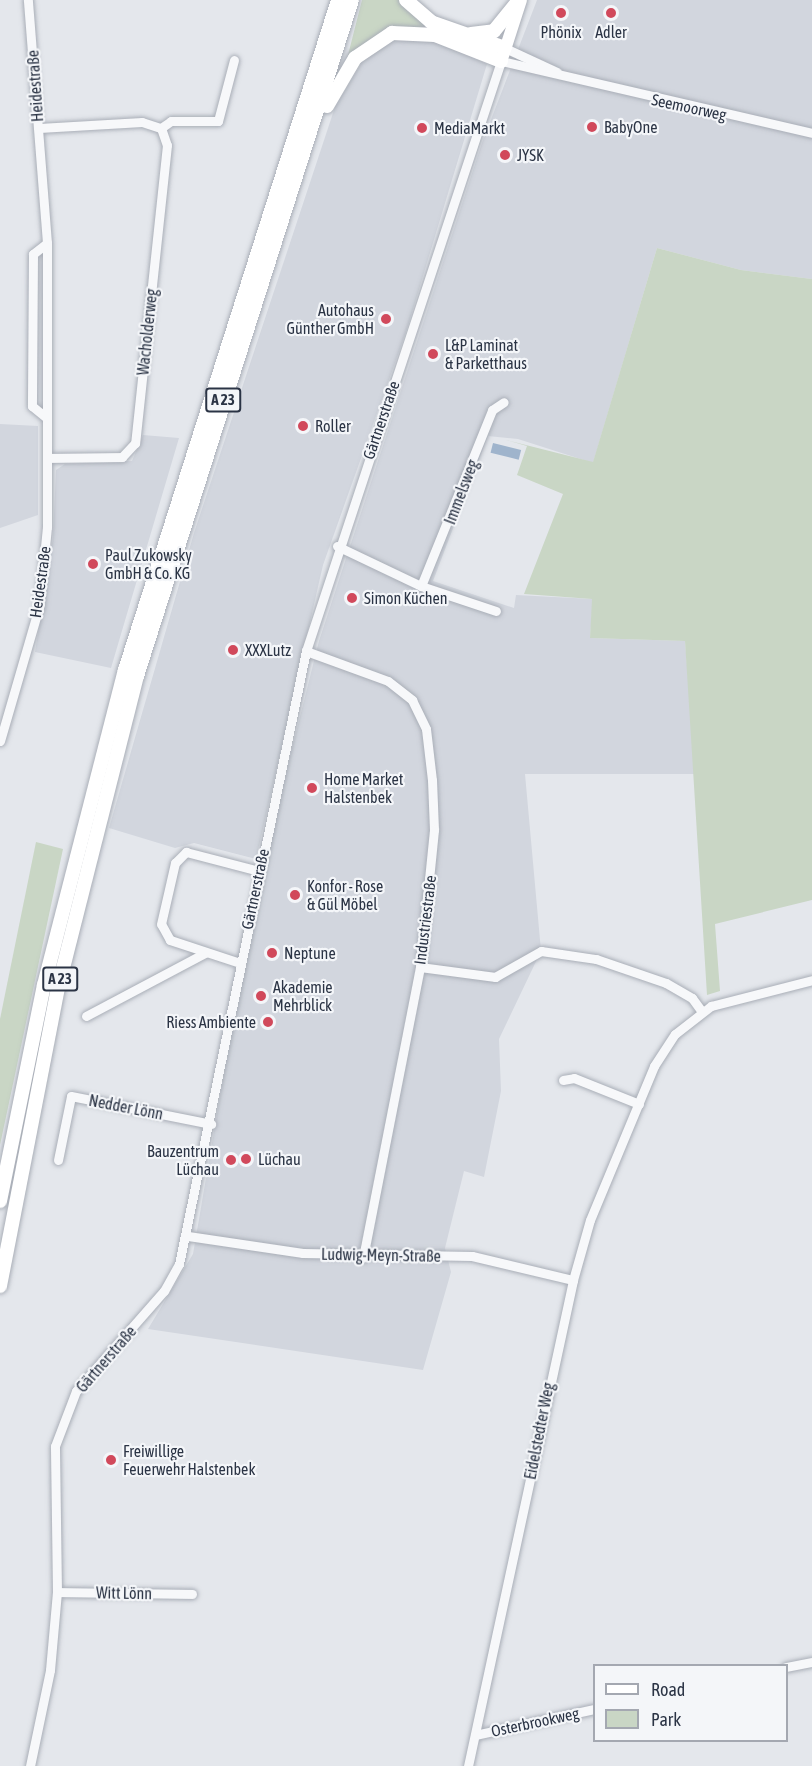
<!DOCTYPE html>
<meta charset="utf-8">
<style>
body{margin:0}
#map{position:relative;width:812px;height:1766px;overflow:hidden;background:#e4e7ec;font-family:"Asap Condensed",sans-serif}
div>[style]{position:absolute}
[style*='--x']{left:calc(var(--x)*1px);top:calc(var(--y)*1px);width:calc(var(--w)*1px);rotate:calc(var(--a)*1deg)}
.built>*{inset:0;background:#d2d6de}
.green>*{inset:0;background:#c9d6c5}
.water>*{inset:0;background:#9fb4cc;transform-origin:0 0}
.roads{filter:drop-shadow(0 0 2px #a9aeb7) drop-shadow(0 0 2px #a9aeb7)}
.minor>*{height:9px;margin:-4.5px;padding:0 4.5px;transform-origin:4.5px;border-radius:4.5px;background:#f7f8fa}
.major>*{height:12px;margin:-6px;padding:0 6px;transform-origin:6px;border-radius:6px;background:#fff}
.highway>*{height:14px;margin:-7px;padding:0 7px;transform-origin:7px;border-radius:7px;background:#fff}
.dots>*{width:16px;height:16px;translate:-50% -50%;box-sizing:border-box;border:3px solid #f4f6f9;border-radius:50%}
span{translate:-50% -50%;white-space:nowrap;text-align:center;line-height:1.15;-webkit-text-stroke:4.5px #f4f6f9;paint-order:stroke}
.shield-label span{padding:2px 4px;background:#f4f6f9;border:2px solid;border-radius:4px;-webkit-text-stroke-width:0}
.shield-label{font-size:15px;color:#2b3445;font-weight:700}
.poi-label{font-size:16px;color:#2b3445}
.left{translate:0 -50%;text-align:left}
.right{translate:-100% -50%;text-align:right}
.street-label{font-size:16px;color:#2b3445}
.legend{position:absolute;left:593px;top:1664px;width:195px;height:78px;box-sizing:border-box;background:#f4f6f9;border:2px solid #a4a8b1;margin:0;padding:8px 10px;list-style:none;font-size:18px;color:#2b3445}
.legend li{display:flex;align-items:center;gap:12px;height:30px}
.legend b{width:30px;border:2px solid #a4a8b1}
</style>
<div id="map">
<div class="built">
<div style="clip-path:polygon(537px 0,812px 0,812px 279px,741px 270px,657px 248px,593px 463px,518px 439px,488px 436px,433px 581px,514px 608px,516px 595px,593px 599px,590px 638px,685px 641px,696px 774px,525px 774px,541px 951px,499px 1039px,501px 1091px,484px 1177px,464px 1171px,445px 1248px,451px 1272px,423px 1370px,148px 1329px,193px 1254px,253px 904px,319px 641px,482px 143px)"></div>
<div style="clip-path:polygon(394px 39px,434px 40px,487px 64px,407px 329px,323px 565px,256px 859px,194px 843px,175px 848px,109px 828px,194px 533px,335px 107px,366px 55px)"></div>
<div style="clip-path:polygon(0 424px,38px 426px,38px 515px,0 528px)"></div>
<div style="clip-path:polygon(143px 435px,179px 438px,111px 668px,35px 652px,53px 538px,56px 470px,65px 464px,132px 461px)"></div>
</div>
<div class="green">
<div style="clip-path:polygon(362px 0,401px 0,430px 27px,381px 33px,347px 59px)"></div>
<div style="clip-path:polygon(657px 248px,741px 270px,812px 279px,812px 900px,715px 924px,720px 991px,707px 995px,685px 641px,590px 638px,592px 599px,524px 594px,563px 494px,517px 475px,527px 446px,506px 440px,593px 462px)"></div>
<div style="clip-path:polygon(36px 842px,63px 849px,0 1145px,0 1019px)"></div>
</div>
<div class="water">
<div style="left:493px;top:443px;width:29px;height:10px;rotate:14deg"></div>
</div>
<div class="roads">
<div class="minor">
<div style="--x:505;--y:48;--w:57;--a:24.8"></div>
<div style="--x:39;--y:128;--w:103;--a:-3.3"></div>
<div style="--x:142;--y:122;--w:20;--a:18"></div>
<div style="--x:161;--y:128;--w:18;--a:71"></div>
<div style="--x:167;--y:145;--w:300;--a:96.1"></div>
<div style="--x:135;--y:443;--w:19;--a:133"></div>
<div style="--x:122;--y:457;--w:74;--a:179.2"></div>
<div style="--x:161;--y:128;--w:12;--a:-35"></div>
<div style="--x:171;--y:121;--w:47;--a:0"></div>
<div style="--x:218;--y:121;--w:63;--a:-75.3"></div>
<div style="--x:47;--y:243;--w:18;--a:142"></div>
<div style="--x:33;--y:254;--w:152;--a:90.4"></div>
<div style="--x:32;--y:406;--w:19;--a:39"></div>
<div style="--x:337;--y:546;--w:93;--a:25.5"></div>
<div style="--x:421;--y:586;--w:79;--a:18.4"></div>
<div style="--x:421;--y:586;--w:190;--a:-68"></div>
<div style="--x:492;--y:410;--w:14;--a:-34"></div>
<div style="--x:306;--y:651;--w:87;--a:20.1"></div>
<div style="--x:388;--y:681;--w:31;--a:38"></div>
<div style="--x:412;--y:700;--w:32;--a:64"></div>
<div style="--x:426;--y:729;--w:51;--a:83.3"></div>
<div style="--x:432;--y:780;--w:50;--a:87.7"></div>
<div style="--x:434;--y:830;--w:138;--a:95.8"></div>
<div style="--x:420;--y:967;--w:296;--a:101.1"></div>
<div style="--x:0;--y:741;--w:140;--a:-73.8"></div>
<div style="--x:39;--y:607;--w:80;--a:-84.3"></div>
<div style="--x:47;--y:527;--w:284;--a:-90"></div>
<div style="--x:47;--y:243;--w:244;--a:-94.5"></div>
<div style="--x:240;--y:963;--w:74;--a:-161.8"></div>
<div style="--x:170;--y:940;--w:18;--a:-119"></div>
<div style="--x:161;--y:924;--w:63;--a:-77.1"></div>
<div style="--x:175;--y:863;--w:16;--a:-45"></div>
<div style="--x:186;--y:852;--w:75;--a:14.6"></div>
<div style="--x:420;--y:967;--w:76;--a:7.6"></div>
<div style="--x:495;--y:977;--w:53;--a:-29.5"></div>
<div style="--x:541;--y:951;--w:56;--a:8.3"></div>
<div style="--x:596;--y:959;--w:74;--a:18.9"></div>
<div style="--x:666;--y:983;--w:30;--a:30"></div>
<div style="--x:692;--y:998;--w:17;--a:54"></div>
<div style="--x:86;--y:1016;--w:135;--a:-27.9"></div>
<div style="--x:563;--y:1080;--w:11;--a:-10"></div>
<div style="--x:574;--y:1078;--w:70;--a:21.8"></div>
<div style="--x:58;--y:1160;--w:65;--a:-78.5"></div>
<div style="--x:71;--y:1096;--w:143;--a:11.3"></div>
<div style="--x:188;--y:1236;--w:116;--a:8.4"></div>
<div style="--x:303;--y:1253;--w:169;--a:1"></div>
<div style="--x:472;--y:1256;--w:104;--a:13.4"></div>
<div style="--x:57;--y:1592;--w:135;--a:0.8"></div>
<div style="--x:786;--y:1667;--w:26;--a:-11"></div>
<div style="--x:475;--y:1735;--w:122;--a:-12.3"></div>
<div style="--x:30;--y:1766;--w:98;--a:-78.2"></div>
<div style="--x:50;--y:1670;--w:78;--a:-84.9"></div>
<div style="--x:57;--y:1592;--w:146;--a:-90.8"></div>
<div style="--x:55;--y:1446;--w:59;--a:-69.1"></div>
<div style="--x:76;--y:1391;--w:133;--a:-48.7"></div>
<div style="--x:164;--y:1291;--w:31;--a:-61"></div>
<div style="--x:179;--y:1264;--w:626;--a:-78.3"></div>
<div style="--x:306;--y:651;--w:621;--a:-71.71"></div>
<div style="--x:501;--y:61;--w:319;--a:13"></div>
<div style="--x:468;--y:1766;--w:497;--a:-77.8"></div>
<div style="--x:573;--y:1280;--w:62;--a:-74.2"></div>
<div style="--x:590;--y:1220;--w:167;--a:-67.4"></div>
<div style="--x:654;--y:1066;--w:38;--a:-57"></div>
<div style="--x:675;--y:1034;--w:46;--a:-37.9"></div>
<div style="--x:711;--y:1006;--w:104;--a:-14.4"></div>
</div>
<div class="major">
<div style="--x:503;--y:56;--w:59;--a:-72.2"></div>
</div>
<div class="highway">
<div style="--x:406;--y:0;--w:33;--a:41"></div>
<div style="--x:431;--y:22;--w:78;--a:19.4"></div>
<div style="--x:471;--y:34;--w:23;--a:-7"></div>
<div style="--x:494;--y:31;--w:40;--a:-51"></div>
<div style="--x:327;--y:106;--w:56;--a:-59.7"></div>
<div style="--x:355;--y:58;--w:45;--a:-34"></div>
<div style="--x:392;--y:33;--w:43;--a:2.7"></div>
<div style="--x:435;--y:35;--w:71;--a:21.5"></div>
<div style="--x:0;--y:1201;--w:220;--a:-78.5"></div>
<div style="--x:44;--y:985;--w:325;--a:-75.6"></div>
<div style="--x:125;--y:670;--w:703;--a:-72.36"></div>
<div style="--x:0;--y:1286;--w:304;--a:-79"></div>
<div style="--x:58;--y:988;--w:322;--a:-75.8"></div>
<div style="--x:137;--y:676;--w:709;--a:-72.36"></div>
</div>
</div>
<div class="dots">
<div style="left:561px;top:13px;background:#d1495b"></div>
<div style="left:611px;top:13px;background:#d1495b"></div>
<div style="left:592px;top:127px;background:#d1495b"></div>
<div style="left:422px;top:128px;background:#d1495b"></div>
<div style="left:505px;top:155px;background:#d1495b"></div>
<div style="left:386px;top:319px;background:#d1495b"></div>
<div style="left:433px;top:354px;background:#d1495b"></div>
<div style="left:303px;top:426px;background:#d1495b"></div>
<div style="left:93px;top:564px;background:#d1495b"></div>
<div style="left:352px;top:598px;background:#d1495b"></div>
<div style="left:233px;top:650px;background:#d1495b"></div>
<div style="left:312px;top:788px;background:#d1495b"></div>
<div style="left:295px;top:895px;background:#d1495b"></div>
<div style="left:272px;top:953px;background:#d1495b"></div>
<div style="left:261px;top:996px;background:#d1495b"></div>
<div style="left:268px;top:1022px;background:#d1495b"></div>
<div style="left:246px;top:1159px;background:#d1495b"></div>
<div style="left:231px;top:1160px;background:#d1495b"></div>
<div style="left:111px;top:1460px;background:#d1495b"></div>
</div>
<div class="shield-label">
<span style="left:223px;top:400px">A 23</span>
<span style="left:60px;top:979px">A 23</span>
</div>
<div class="poi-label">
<span style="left:561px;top:32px">Phönix</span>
<span style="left:611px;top:32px">Adler</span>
<span class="left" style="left:604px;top:127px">BabyOne</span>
<span class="left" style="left:434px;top:128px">MediaMarkt</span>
<span class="left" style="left:517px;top:155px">JYSK</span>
<span class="right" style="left:374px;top:319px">Autohaus<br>Günther GmbH</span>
<span class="left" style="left:445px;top:354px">L&amp;P Laminat<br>&amp; Parketthaus</span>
<span class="left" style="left:315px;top:426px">Roller</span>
<span class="left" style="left:105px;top:564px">Paul Zukowsky<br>GmbH &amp; Co. KG</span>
<span class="left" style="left:364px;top:598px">Simon Küchen</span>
<span class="left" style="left:245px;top:650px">XXXLutz</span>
<span class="left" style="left:324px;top:788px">Home Market<br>Halstenbek</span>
<span class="left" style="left:307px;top:895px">Konfor - Rose<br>&amp; Gül Möbel</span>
<span class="left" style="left:284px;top:953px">Neptune</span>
<span class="left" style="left:273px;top:996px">Akademie<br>Mehrblick</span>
<span class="right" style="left:256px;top:1022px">Riess Ambiente</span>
<span class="right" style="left:219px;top:1160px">Bauzentrum<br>Lüchau</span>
<span class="left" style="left:258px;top:1159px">Lüchau</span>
<span class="left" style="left:123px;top:1460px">Freiwillige<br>Feuerwehr Halstenbek</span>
</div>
<div class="street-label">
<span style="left:35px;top:86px;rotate:-94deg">Heidestraße</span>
<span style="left:689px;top:107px;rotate:12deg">Seemoorweg</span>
<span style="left:147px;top:332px;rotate:-84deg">Wacholderweg</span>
<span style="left:381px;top:420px;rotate:-71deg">Gärtnerstraße</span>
<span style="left:461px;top:492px;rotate:-69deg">Immelsweg</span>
<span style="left:40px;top:582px;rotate:-82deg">Heidestraße</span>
<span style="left:255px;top:889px;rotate:-78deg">Gärtnerstraße</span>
<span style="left:425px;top:920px;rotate:-83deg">Industriestraße</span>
<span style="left:126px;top:1107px;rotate:11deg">Nedder Lönn</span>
<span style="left:381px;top:1255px;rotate:1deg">Ludwig-Meyn-Straße</span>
<span style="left:106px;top:1359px;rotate:-49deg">Gärtnerstraße</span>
<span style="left:539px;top:1431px;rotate:-79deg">Eidelstedter Weg</span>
<span style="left:124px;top:1593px;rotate:1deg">Witt Lönn</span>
<span style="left:535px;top:1722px;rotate:-12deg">Osterbrookweg</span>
</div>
<ul class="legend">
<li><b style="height:8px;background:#fff"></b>Road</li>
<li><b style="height:16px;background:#c9d6c5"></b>Park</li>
</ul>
</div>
